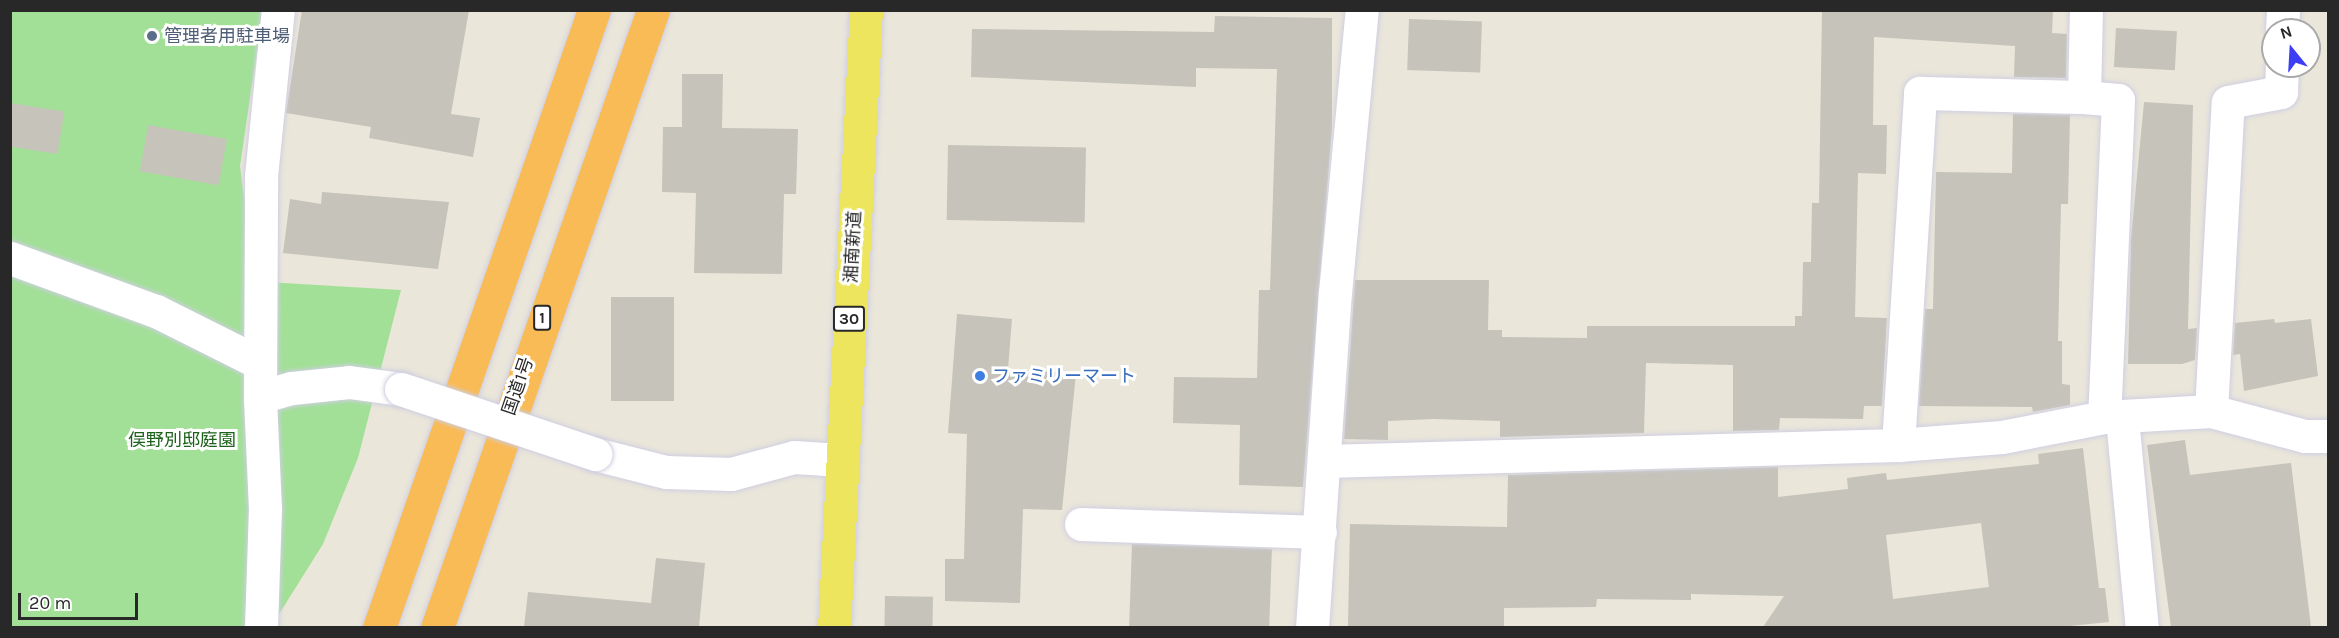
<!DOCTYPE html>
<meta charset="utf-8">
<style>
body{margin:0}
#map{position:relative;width:2339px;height:638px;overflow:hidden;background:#eae6da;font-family:Karla,"Noto Sans JP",sans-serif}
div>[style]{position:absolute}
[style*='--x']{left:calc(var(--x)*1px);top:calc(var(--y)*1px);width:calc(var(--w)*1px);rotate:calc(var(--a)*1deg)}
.green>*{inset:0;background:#a2e097}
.building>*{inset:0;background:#c5c3ba;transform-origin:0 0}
.roads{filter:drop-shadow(0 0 2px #cfcfe1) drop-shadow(0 0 2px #cfcfe1)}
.minor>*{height:33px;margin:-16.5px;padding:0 16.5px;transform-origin:16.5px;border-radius:16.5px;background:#fff}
.major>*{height:33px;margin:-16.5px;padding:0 16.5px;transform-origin:16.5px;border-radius:16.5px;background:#ece55d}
.highway>*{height:33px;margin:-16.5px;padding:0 16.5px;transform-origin:16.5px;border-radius:16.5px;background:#f9bb56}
.bridges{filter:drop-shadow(0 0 2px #cfcfe1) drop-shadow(0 0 2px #cfcfe1)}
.minor-bridge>*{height:33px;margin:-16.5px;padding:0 16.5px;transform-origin:16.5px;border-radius:16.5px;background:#fff}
.dots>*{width:16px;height:16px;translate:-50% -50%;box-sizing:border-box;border:3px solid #fff;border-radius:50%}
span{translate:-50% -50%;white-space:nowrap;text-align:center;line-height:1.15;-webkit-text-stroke:6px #fff;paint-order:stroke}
.shield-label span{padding:2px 4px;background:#fff;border:2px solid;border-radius:4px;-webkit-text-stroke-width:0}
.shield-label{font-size:16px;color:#282828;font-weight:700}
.service-label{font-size:18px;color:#4e5e75}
.left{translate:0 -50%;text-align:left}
.street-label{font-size:18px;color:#282828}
.shop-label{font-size:18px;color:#366cbe}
.park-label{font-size:18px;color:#1d621b}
.frame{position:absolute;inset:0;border:12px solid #282828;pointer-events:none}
.north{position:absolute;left:2261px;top:18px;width:60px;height:60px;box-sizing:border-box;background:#fff;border:2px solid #a9a9a9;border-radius:50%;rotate:342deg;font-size:16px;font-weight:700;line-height:24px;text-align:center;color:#282828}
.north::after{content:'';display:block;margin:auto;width:21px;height:27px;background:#3c3df5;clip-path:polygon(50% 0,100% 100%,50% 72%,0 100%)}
.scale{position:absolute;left:18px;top:593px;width:120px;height:27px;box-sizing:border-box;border:3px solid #282828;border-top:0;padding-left:8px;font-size:18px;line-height:21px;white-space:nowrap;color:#282828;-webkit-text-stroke:4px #fff;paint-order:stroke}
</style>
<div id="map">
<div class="green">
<div style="clip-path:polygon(10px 11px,263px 11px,240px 166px,249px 235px,248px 281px,401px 290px,358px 458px,323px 544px,271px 627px,11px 627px)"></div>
</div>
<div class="building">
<div style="clip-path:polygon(302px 10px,469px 10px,451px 114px,480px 118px,473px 157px,369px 138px,371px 127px,286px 113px)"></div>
<div style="clip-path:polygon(1822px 10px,2053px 10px,2052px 33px,2067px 34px,2066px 78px,2014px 77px,2015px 46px,1874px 37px,1873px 125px,1887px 125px,1886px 174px,1858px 173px,1855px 317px,1887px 318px,1882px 406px,1864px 406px,1863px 419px,1780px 418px,1779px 430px,1733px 431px,1733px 365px,1646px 363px,1644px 433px,1500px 437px,1500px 421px,1433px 419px,1388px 421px,1388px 440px,1344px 439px,1355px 280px,1489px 280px,1488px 330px,1502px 330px,1502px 337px,1587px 338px,1587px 326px,1795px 326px,1795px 316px,1802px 316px,1803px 262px,1811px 262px,1812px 203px,1819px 203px)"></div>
<div style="clip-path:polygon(1215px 16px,1332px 18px,1332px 128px,1303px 487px,1239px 485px,1240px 425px,1173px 423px,1174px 377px,1257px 378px,1259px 290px,1270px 290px,1277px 69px,1196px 68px,1196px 87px,971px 77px,972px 29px,1214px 32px)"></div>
<div style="left:1409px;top:19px;width:73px;height:51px;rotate:2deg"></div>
<div style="left:2116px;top:28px;width:61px;height:39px;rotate:3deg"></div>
<div style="clip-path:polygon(682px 74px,723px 74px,722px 128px,798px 129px,796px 194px,784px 194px,782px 274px,694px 273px,696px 193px,662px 192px,663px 127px,682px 127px)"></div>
<div style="clip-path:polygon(2144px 102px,2193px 105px,2188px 329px,2197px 328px,2195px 360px,2182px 364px,2128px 364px,2131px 239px)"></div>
<div style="left:10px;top:103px;width:55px;height:43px;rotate:9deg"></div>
<div style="clip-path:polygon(2013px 114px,2070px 115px,2068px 204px,2061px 204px,2058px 341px,2062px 341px,2062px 384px,2070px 385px,2070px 405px,2033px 412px,2032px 407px,1919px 406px,1925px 309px,1933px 309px,1936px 172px,2012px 173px)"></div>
<div style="left:148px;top:125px;width:80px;height:47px;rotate:10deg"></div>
<div style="left:948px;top:145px;width:138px;height:75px;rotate:1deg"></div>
<div style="clip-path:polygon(322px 192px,449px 202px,438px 269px,283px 253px,290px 199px,321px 204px)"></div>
<div style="left:611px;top:297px;width:63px;height:104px"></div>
<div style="clip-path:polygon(957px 314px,1012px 319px,1008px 369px,1076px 374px,1062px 510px,1023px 509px,1020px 603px,945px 601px,945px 559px,964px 559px,967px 434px,948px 433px)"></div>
<div style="clip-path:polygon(2274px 319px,2275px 323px,2311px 319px,2318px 376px,2244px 391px,2240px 354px,2233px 355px,2235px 323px)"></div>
<div style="clip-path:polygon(2185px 440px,2190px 475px,2291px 463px,2311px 627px,2171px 627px,2147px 445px)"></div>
<div style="clip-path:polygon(evenodd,2083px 448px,2099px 588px,2105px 588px,2109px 622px,2060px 627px,1763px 627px,1784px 596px,1691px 594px,1691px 600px,1597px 599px,1596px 607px,1504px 608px,1504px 627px,1348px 627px,1350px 524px,1507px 527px,1508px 475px,1778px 467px,1778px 497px,1848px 489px,1847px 478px,1886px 473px,1887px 480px,2039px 464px,2038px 454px,2083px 448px,1981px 523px,1989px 587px,1893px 599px,1886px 535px,1981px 523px)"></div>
<div style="left:1132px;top:544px;width:140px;height:83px;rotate:2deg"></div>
<div style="clip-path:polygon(656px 558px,705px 563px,699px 627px,524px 627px,528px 592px,651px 603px)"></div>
<div style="left:885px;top:596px;width:48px;height:31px;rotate:1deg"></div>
</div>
<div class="roads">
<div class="minor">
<div style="--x:2282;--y:30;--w:20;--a:-87"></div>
<div style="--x:2084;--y:97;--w:34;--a:5"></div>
<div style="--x:2118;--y:100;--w:317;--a:92.5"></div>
<div style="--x:10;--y:258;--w:155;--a:20"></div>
<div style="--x:156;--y:311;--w:116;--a:26.6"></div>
<div style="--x:260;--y:397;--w:33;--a:-16"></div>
<div style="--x:292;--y:388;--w:57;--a:-6"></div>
<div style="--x:349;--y:382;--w:52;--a:7.7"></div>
<div style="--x:2211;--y:411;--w:309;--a:-86.9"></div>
<div style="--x:2228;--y:102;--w:54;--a:-10.7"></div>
<div style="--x:2281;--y:92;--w:26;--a:-88"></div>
<div style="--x:2122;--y:418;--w:211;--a:84.6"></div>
<div style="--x:1898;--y:445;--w:353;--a:-86.4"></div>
<div style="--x:1920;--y:93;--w:164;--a:1.4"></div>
<div style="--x:2084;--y:97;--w:87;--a:-88.7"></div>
<div style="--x:595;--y:454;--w:73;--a:14.2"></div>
<div style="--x:666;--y:472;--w:65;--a:1.8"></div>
<div style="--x:731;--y:474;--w:65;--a:-15.1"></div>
<div style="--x:794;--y:457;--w:47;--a:3.7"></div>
<div style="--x:1325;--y:461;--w:573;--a:-1.6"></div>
<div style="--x:1898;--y:445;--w:104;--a:-4.4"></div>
<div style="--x:2002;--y:437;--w:104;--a:-11.1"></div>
<div style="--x:2104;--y:417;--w:107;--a:-3.2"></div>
<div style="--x:2211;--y:411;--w:97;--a:14.9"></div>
<div style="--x:2305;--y:436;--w:23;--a:0"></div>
<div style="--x:1081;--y:524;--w:239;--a:1.9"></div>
<div style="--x:261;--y:628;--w:119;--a:-88.1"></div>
<div style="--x:265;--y:509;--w:112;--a:-92.6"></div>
<div style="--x:260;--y:397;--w:221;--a:-89.7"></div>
<div style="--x:261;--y:176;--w:167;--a:-84.2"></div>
<div style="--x:1312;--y:628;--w:336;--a:-86.1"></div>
<div style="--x:1335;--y:293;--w:284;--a:-84.6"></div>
</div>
<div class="major">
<div style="--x:834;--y:628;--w:619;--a:-87.04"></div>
</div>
<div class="highway">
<div style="--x:379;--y:628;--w:654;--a:-70.82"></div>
<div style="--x:437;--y:628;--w:655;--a:-70.73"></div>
</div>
</div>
<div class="bridges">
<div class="minor-bridge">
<div style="--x:401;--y:389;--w:205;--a:18.5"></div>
</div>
</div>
<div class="dots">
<div style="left:152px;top:36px;background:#5c6f8a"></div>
<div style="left:980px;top:376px;background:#3f7fe0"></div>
</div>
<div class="shield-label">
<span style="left:542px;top:318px">1</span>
<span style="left:849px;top:319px">30</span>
</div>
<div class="service-label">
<span class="left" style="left:164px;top:36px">管理者用駐車場</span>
</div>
<div class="street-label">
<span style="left:853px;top:247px;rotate:-87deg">湘南新道</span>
<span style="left:518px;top:386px;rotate:-71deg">国道1号</span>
</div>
<div class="shop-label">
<span class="left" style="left:992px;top:376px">ファミリーマート</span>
</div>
<div class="park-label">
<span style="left:182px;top:440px">俣野別邸庭園</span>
</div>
<div class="frame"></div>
<div class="north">N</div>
<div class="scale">20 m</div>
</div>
